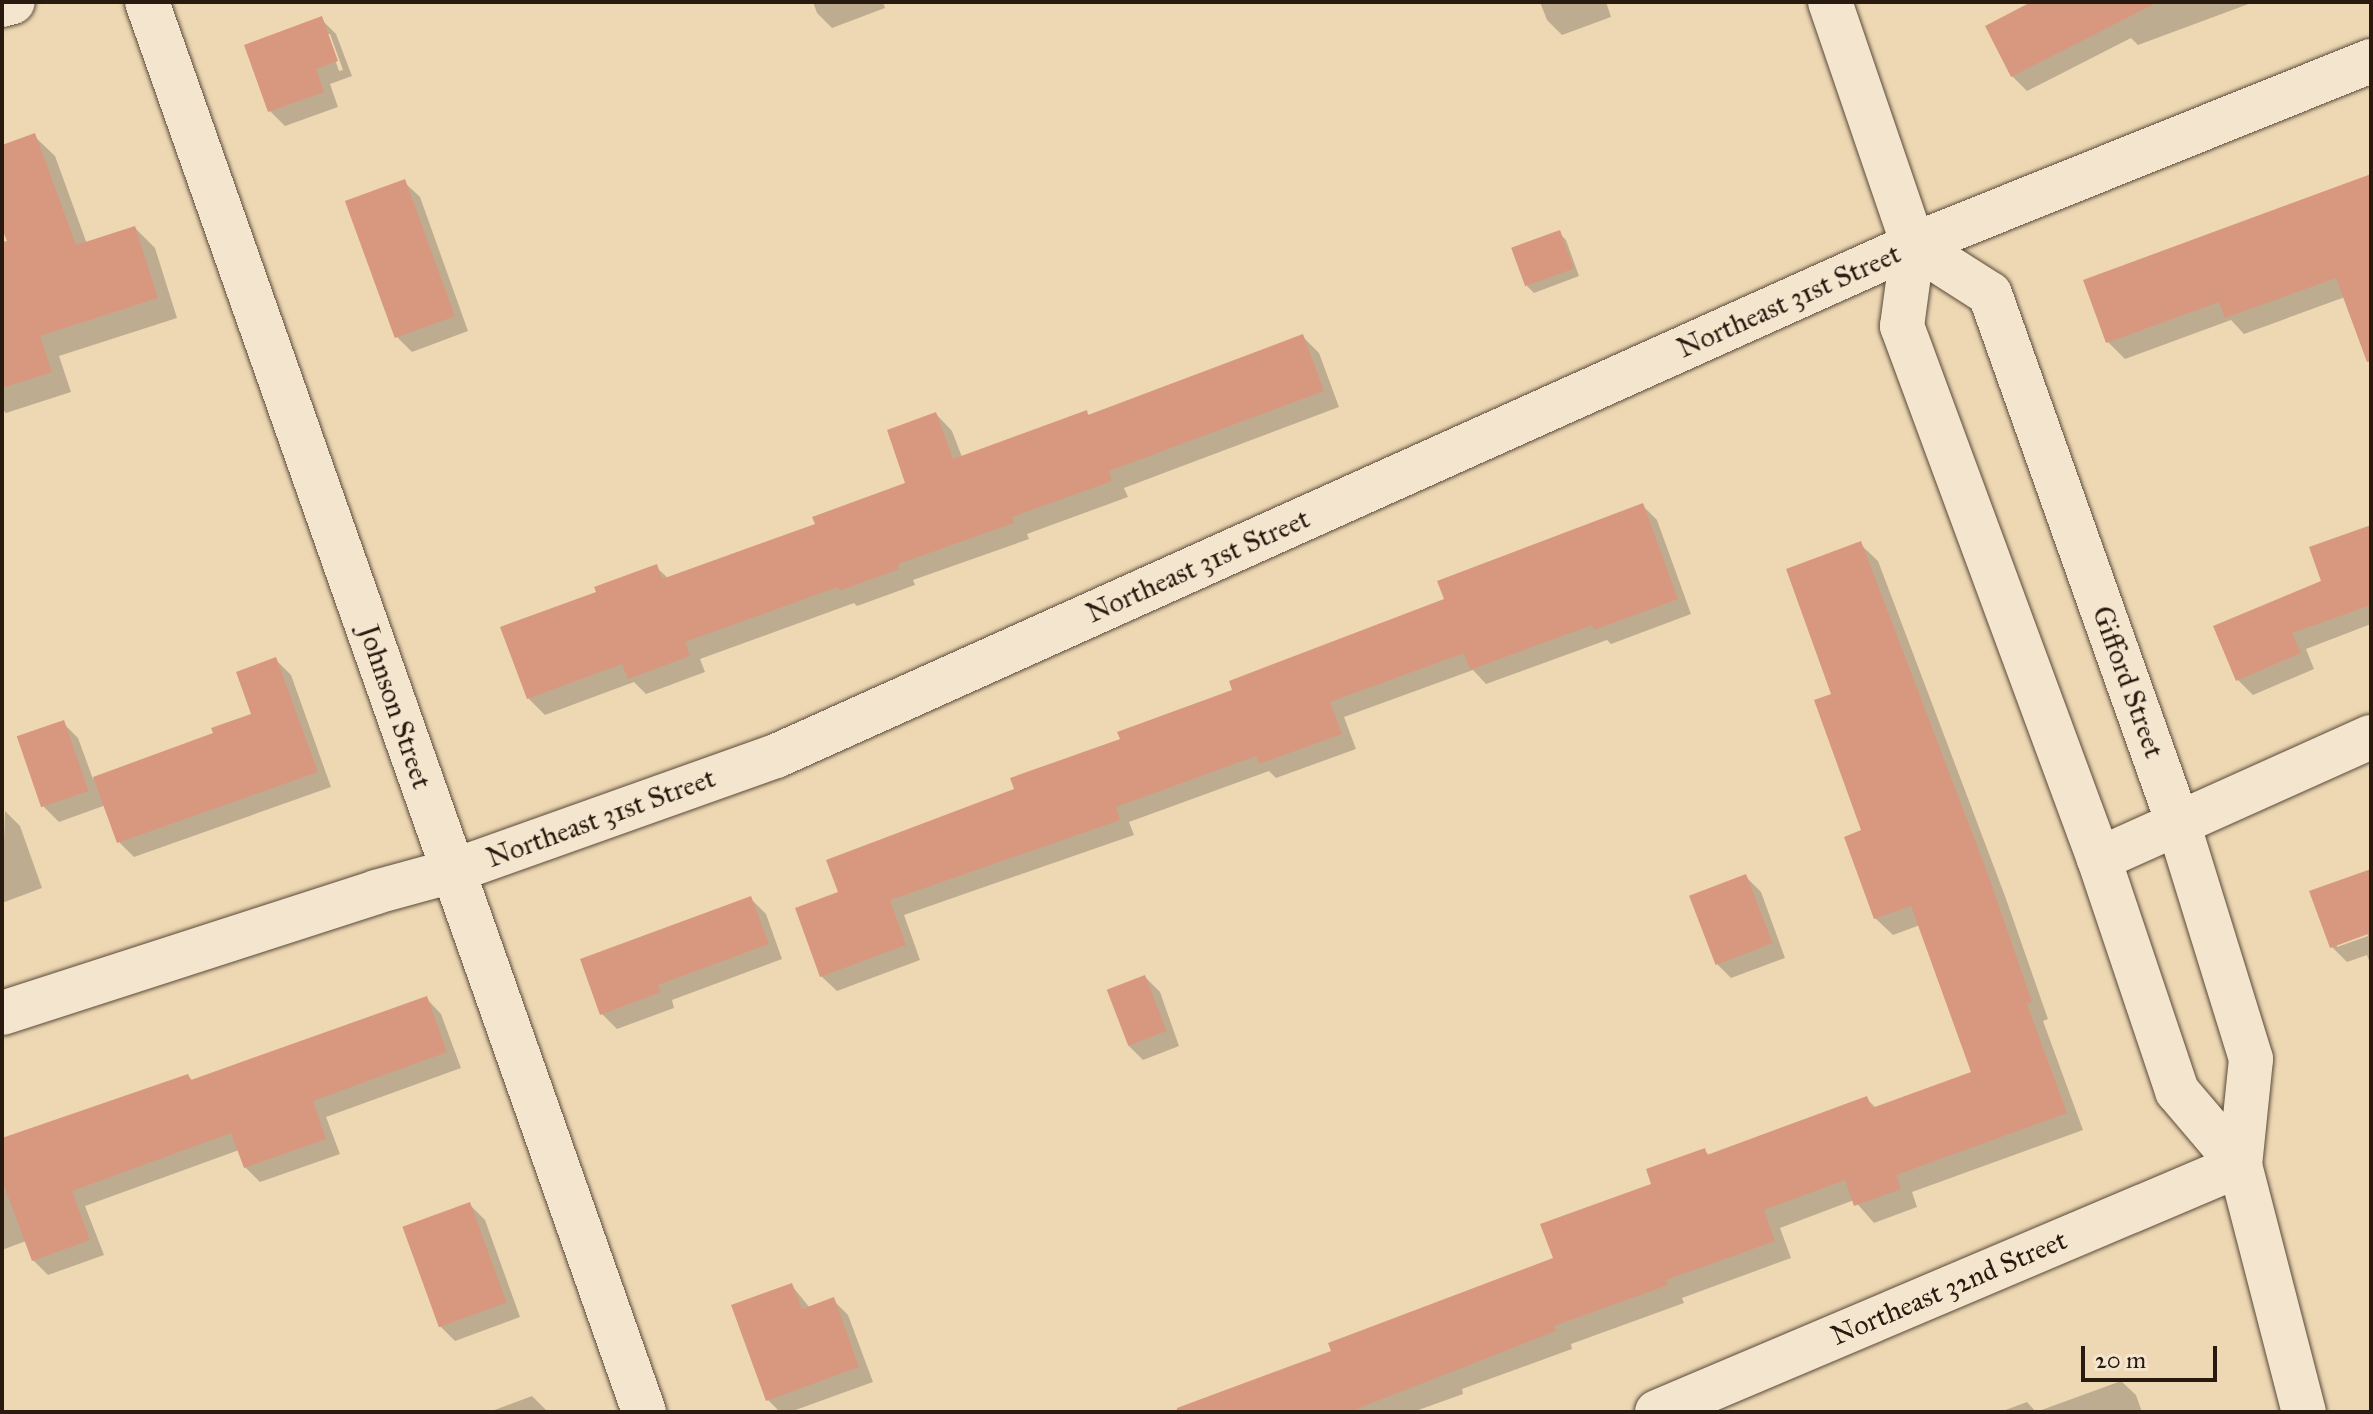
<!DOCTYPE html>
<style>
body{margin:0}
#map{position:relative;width:2373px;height:1414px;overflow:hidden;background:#eed8b4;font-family:"IM FELL Great Primer",serif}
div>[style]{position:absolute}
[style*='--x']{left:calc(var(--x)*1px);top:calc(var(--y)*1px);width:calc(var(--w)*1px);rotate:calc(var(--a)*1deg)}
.shadow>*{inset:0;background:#0003}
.building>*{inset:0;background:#d89880;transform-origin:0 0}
.roads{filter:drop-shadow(0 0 2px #5a4a39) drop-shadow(0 0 2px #5a4a39)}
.minor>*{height:44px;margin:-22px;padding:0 22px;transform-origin:22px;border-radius:22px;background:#f4e6ce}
.secondary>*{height:44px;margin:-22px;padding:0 22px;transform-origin:22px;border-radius:22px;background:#f4e6ce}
span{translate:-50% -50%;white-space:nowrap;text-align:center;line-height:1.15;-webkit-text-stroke:8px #f4e6ce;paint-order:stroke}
.street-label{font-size:28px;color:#291a10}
.frame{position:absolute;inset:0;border:4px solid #291a10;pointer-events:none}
.scale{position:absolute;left:2081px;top:1346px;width:136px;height:36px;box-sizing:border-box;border:4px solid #291a10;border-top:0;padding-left:10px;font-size:24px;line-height:28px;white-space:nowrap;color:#291a10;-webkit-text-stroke:6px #f4e6ce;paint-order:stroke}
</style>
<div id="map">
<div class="shadow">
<div style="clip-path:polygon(813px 2px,883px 2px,885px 8px,832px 28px,817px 13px)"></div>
<div style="clip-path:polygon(1540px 2px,1606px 2px,1611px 17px,1562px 35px,1547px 20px)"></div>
<div style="clip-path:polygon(2035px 2px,2254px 2px,2138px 45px,2131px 38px,2027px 91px,2012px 76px)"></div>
<div style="clip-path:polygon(evenodd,321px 19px,336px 34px,352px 76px,330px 84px,338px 107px,285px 126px,270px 111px,321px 19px,326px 34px,330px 34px,343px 70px,339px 71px,326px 34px)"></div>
<div style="clip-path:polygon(34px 136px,55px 156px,87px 244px,135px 228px,155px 248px,177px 318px,59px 356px,71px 392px,6px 413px,2px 409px,2px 272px,18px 266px,2px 223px,2px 148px)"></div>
<div style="clip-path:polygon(2371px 177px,2371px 319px,2345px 297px,2244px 334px,2231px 320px,2125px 359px,2108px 342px)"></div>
<div style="clip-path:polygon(404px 182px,420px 197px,468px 331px,412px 352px,397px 337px)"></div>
<div style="clip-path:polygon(1559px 233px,1566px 240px,1579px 276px,1534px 293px,1527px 286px)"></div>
<div style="clip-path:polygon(1303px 337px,1319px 353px,1339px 407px,1124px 488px,1128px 497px,1027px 534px,1029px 539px,913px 580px,915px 585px,857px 606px,854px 603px,700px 659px,705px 672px,646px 694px,634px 682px,545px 715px,528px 698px,599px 593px,656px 567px,669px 579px,817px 525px,908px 484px,936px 414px,952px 431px,962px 457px,1086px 412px,1090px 416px)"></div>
<div style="clip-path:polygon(1642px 505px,1657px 520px,1691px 614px,1611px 644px,1607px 640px,1486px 684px,1473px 670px,1344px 717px,1356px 749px,1276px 778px,1269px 771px,1129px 822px,1134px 835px,904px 915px,920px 960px,837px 991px,821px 976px,840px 893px,1017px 790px,1122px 740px,1446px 600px)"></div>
<div style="clip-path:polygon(2371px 527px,2371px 624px,2306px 649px,2314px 669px,2253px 695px,2238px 680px)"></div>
<div style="clip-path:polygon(1860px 544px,1878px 561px,2005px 896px,2048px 1019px,2043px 1021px,2083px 1130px,1912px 1192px,1917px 1207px,1874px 1223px,1854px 1200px,1780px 1228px,1791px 1258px,1682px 1298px,1684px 1303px,1571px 1344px,1572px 1349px,1462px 1389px,1463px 1394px,1413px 1412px,1192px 1412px,1555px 1259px,1704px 1150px,1710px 1156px,1867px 1099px,1876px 1108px,1974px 1073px,1920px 925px,1893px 935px,1875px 918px,1864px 832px,1834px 695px)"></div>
<div style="clip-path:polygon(276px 660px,291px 675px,331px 787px,134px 857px,119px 842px,106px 805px,59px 822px,44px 807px,63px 723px,78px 738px,93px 779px,216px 734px,254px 715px)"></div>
<div style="clip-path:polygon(5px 811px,20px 826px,42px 888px,2px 903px)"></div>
<div style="clip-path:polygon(evenodd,2371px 871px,2371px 966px,2367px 955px,2347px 962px,2332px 947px,2371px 871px,2367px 932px,2368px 936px,2337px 947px,2337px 943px,2367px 932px)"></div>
<div style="clip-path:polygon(1746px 877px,1761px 892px,1785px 958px,1731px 978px,1716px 963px)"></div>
<div style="clip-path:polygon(751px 899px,766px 914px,782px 959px,672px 1000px,674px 1008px,617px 1029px,602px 1014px)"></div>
<div style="clip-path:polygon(1145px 977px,1160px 992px,1179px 1046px,1143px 1060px,1128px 1045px)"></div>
<div style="clip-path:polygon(426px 998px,441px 1014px,461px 1068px,326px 1117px,340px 1154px,260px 1182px,245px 1167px,239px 1150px,85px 1206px,104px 1255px,48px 1275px,33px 1260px,26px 1241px,2px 1250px,2px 1141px,188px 1076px,193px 1081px)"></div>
<div style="clip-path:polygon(470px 1205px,485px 1220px,520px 1317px,455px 1341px,440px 1326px)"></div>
<div style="clip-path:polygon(792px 1286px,810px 1308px,833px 1300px,848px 1315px,873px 1382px,790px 1412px,780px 1412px,768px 1400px)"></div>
<div style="clip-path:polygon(2121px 1381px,2136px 1395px,2142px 1412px,2000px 1412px,2027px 1402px,2036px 1412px)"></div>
<div style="clip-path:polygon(532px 1396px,548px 1412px,489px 1412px)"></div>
</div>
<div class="building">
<div style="clip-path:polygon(2031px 2px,2158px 2px,2011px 77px,1985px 26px)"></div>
<div style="clip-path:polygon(322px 16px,338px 61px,316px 69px,324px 92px,268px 112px,244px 45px)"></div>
<div style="clip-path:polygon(35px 133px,76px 245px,135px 226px,158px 298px,40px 336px,52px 372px,2px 388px,2px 242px,7px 241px,2px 229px,2px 145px)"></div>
<div style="clip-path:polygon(2371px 174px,2371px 361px,2367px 362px,2336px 278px,2225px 318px,2219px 302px,2106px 343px,2083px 280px)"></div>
<div style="left:405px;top:179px;width:146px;height:64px;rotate:70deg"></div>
<div style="left:1560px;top:230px;width:41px;height:52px;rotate:70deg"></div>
<div style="clip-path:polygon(1303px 334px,1324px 391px,1109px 471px,1112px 481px,1012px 517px,1014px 523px,898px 564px,899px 569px,839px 591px,838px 587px,685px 642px,690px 656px,628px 679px,622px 664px,527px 699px,500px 627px,596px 592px,594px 587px,657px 564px,662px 579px,815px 524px,812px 517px,905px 483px,887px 430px,936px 412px,953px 459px,1087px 410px,1088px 415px)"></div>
<div style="clip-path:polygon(1643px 503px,1678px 599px,1594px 630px,1592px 625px,1470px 670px,1464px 653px,1330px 702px,1342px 734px,1259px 764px,1256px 756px,1116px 807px,1120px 820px,890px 900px,906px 945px,820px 977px,795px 908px,838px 892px,826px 860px,1014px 789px,1010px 778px,1120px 739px,1117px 732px,1232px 690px,1229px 681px,1444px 599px,1437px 581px)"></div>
<div style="clip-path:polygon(2371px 525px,2371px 605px,2292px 633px,2301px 653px,2236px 681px,2213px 626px,2321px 581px,2309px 547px)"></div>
<div style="clip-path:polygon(1861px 541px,1989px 877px,2032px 1002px,2027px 1004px,2067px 1113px,1896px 1175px,1901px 1189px,1854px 1206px,1845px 1180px,1764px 1210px,1775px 1241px,1666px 1280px,1668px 1285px,1554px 1326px,1556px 1331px,1349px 1412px,1177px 1412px,1177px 1408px,1331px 1351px,1328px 1343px,1553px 1258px,1540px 1224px,1651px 1184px,1646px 1169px,1705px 1148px,1707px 1155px,1867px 1096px,1872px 1108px,1971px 1072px,1911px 906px,1874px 919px,1844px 837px,1861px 830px,1814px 700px,1831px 694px,1786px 569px)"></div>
<div style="clip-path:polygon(276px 657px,318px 772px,117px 843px,93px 777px,213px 733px,211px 728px,251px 714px,236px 672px)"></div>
<div style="left:64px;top:720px;width:75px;height:50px;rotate:71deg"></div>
<div style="clip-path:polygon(2371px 869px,2371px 933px,2330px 948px,2309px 891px)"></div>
<div style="left:1746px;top:874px;width:74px;height:61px;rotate:69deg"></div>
<div style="clip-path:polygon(751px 896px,769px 944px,658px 985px,661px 992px,600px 1015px,580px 959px)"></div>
<div style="left:1145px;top:975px;width:60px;height:41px;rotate:69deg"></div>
<div style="clip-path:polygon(427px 996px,447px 1052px,313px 1101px,326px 1139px,244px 1168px,231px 1133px,72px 1191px,90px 1240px,32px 1261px,2px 1180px,2px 1138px,188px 1074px,191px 1080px)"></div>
<div style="left:470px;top:1202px;width:107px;height:72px;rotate:70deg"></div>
<div style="clip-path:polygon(792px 1283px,802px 1309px,834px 1297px,859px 1367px,766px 1401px,731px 1305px)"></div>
</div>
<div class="roads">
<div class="minor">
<div style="--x:147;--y:2;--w:1495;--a:70.58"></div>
<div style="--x:1830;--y:2;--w:257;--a:71.1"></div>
<div style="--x:1913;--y:245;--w:82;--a:97.7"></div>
<div style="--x:1902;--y:326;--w:568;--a:69.72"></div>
<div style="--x:2099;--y:859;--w:245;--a:71.4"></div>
<div style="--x:2177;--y:1091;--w:97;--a:49.6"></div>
<div style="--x:1913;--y:245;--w:91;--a:32.5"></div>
<div style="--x:1990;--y:294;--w:561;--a:70.44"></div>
<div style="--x:2178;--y:823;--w:247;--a:72.8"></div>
<div style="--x:2251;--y:1059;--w:107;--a:95.9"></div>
<div style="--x:2240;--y:1165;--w:255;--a:75.5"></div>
<div style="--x:2099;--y:859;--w:298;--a:-24.2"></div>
<div style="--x:2;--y:1013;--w:393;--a:-17.9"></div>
<div style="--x:376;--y:892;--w:80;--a:-15.3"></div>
<div style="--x:453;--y:871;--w:343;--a:-19.6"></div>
<div style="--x:776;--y:756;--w:1247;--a:-24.2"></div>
<div style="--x:1913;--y:245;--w:494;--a:-21.9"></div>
<div style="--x:1657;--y:1412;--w:633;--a:-22.96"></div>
</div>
<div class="secondary">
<div style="--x:2;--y:5;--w:11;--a:-15"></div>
</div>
</div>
<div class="street-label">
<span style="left:1789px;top:301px;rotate:-24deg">Northeast 31st Street</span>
<span style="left:1198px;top:566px;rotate:-24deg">Northeast 31st Street</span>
<span style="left:2128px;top:682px;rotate:70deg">Gifford Street</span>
<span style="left:395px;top:707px;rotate:71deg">Johnson Street</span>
<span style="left:601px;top:818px;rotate:-20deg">Northeast 31st Street</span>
<span style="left:1949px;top:1288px;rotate:-23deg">Northeast 32nd Street</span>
</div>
<div class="frame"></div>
<div class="scale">20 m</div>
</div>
